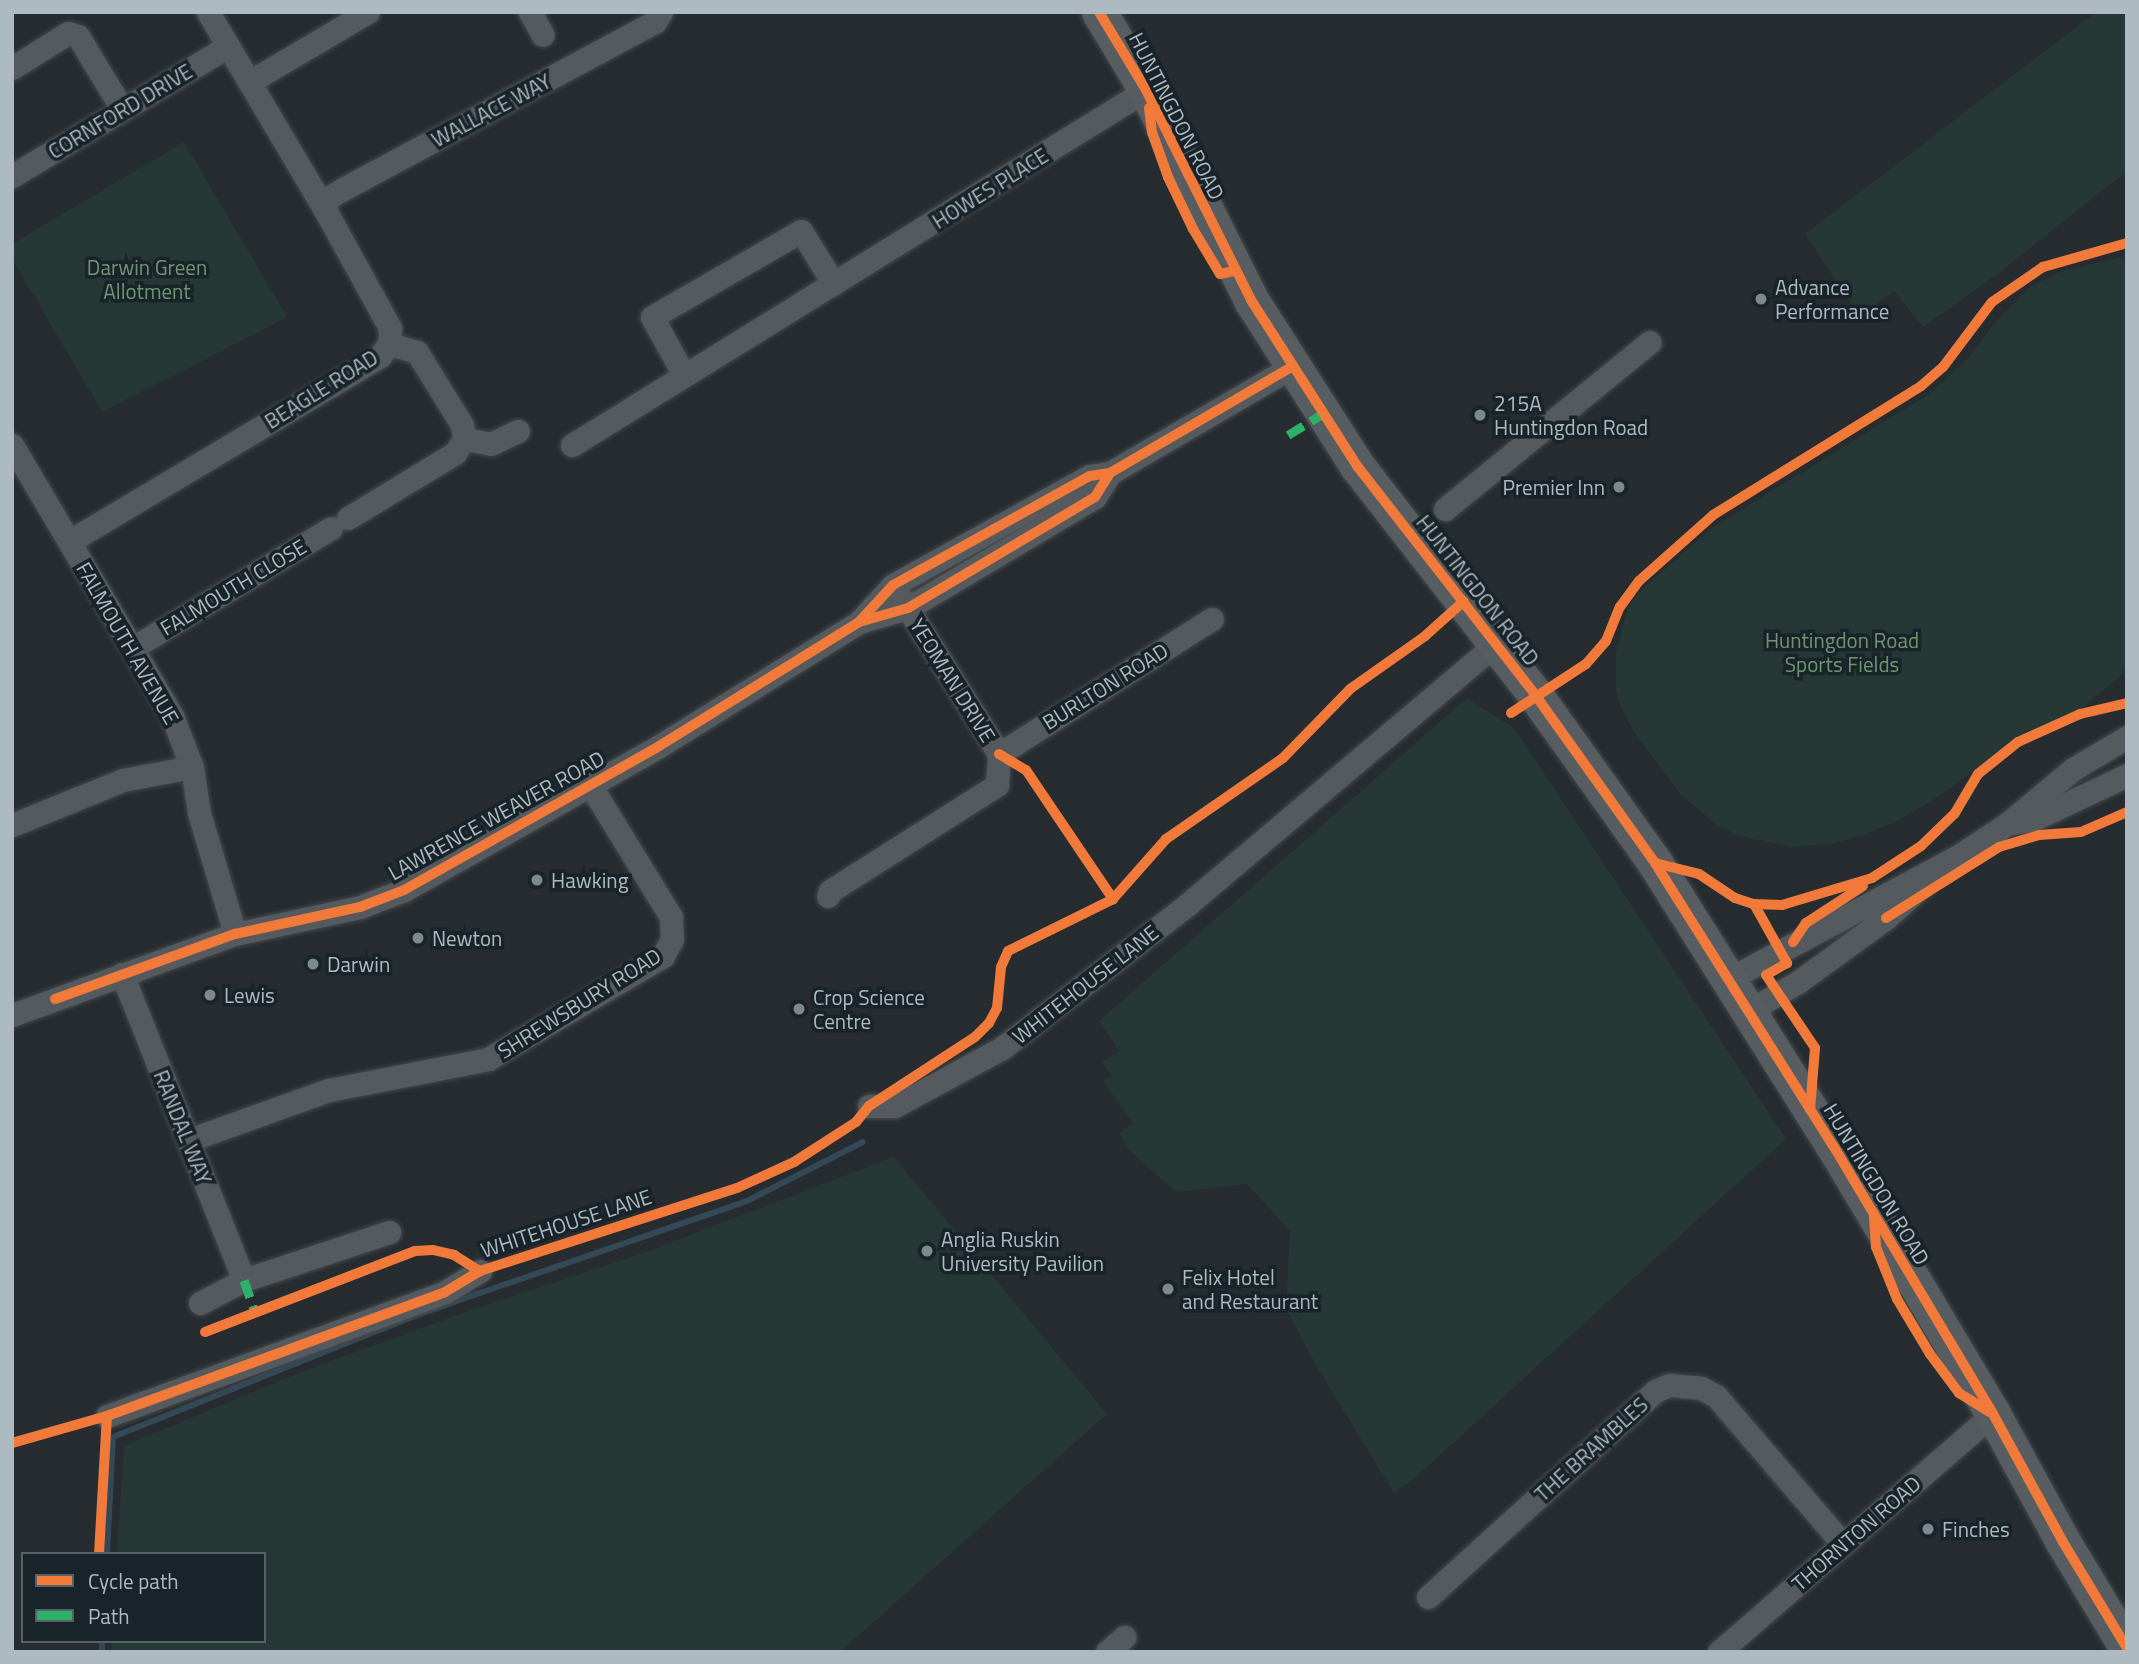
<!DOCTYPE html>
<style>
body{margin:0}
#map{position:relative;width:2139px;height:1664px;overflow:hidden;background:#262c30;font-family:"Titillium Web",sans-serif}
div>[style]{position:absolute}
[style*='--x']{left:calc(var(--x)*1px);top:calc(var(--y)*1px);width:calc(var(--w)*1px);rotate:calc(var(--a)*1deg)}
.green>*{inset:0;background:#263835}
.stream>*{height:6px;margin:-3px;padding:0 3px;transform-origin:3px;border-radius:3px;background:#344957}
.roads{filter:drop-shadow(0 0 2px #43484b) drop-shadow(0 0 2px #43484b)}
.street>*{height:23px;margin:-11.5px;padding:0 11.5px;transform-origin:11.5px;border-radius:11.5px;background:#555a5e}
.primary>*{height:35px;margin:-17.5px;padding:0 17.5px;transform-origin:17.5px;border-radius:17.5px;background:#575d60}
.quiet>*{height:9px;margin-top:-4.5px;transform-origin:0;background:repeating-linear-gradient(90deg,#2db169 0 18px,transparent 0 27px)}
.cycleway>*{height:10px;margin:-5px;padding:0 5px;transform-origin:5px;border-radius:5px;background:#f17a3a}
.dots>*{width:19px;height:19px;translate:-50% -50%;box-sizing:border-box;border:4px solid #19242a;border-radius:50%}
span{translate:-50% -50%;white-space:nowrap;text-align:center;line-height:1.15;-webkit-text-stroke:7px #19242a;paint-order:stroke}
.street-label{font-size:21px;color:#aebac2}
.park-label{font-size:21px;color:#6f9670}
.poi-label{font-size:21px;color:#aebac2}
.left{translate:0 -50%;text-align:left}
.right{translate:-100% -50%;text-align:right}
.frame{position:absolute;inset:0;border:14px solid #aebac2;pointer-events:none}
.legend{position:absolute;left:21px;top:1552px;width:245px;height:91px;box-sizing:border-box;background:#19242a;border:2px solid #556067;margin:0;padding:9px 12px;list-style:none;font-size:21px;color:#aebac2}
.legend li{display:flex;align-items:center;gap:14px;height:35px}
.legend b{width:35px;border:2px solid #556067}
</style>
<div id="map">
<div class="green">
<div style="clip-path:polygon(2096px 12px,2127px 12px,2127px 171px,2000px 272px,1923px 327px,1894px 291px,1860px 317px,1805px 234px)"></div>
<div style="clip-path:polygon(184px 142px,287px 317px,102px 412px,12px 258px,12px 244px)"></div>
<div style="clip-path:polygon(2127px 256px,2127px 665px,2119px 677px,2076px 713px,2020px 737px,1936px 798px,1899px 820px,1861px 836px,1829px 844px,1790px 847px,1737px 835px,1717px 825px,1680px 794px,1634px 732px,1620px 705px,1616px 691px,1616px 652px,1628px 607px,1643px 588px,1712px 528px,1931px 393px,1970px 356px,1998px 319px,2030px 287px,2065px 270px)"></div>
<div style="clip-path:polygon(1467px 698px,1514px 728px,1786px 1139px,1416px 1477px,1394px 1493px,1317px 1367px,1286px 1308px,1290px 1231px,1247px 1184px,1176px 1192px,1128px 1149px,1120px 1133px,1133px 1123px,1103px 1081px,1112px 1076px,1102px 1063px,1119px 1051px,1099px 1021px)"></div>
<div style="clip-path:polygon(894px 1157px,1107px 1414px,840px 1652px,111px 1652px,112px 1641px,264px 1641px,264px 1554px,117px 1554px,124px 1446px,296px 1374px,471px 1310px,646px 1252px)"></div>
</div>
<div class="stream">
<div style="--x:107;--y:1554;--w:117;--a:-87.1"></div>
<div style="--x:113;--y:1437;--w:333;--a:-21.9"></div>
<div style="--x:422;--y:1313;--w:342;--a:-19"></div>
<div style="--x:745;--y:1202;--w:132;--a:-27"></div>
<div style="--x:102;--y:1652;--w:11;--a:-90"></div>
</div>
<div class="roads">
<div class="street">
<div style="--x:530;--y:12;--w:26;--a:61"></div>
<div style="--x:12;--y:68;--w:66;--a:-32"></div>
<div style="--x:68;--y:33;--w:10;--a:17"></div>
<div style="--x:78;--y:36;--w:85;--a:58.9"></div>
<div style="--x:249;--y:82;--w:138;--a:-30.5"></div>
<div style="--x:12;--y:176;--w:252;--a:-31"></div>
<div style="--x:325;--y:210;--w:12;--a:-76"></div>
<div style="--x:328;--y:198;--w:17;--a:-31"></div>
<div style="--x:343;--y:189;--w:354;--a:-28.2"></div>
<div style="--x:655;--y:22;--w:12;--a:-59"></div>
<div style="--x:684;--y:375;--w:66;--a:-118.9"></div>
<div style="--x:652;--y:317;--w:172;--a:-30"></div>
<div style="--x:801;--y:231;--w:62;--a:58.1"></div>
<div style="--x:464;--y:439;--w:27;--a:10"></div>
<div style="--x:491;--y:444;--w:30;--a:-26"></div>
<div style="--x:12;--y:445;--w:315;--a:59.4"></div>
<div style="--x:172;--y:716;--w:55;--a:68.6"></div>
<div style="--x:192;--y:767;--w:47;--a:81.3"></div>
<div style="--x:199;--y:813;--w:126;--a:73.4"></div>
<div style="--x:572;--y:445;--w:675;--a:-31.74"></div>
<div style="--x:1445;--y:509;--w:264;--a:-39.2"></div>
<div style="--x:348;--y:518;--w:125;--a:-31.3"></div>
<div style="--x:455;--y:453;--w:17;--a:-57"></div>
<div style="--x:464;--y:439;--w:14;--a:-98"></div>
<div style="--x:462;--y:425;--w:86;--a:-121.7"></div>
<div style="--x:417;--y:352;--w:29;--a:-164"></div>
<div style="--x:70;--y:541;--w:361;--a:-30.8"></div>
<div style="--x:380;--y:356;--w:15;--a:-53"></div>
<div style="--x:389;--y:344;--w:16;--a:-86"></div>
<div style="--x:390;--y:328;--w:135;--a:-118.8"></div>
<div style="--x:325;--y:210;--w:230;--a:-120.6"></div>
<div style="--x:859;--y:622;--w:50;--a:-47.4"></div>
<div style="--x:893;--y:585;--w:225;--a:-29"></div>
<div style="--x:1090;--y:476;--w:20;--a:-9"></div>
<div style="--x:1110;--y:473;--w:212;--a:-30.3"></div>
<div style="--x:134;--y:647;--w:230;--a:-31.1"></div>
<div style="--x:999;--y:754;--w:252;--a:-32.4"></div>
<div style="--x:2007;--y:824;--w:25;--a:-9"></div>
<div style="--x:2032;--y:820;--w:105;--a:-25.3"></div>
<div style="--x:12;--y:825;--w:120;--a:-22.1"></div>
<div style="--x:123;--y:780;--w:70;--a:-10.7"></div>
<div style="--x:828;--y:896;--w:5;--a:-68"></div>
<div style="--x:830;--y:891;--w:198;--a:-32.4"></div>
<div style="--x:997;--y:785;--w:31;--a:-86"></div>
<div style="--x:999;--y:754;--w:186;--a:-122.1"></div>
<div style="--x:122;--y:974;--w:329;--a:68.3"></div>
<div style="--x:1727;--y:980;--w:259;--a:-28.2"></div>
<div style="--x:1955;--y:858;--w:62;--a:-33.2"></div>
<div style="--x:2007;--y:824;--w:86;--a:-39.8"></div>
<div style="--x:2073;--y:769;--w:63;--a:-30.7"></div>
<div style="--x:1747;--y:1012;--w:59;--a:-30.5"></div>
<div style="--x:1798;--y:982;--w:109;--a:-36"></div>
<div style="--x:1886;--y:918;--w:50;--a:-41.7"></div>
<div style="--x:12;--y:1015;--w:237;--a:-20"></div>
<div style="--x:235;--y:934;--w:128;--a:-12.2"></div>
<div style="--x:360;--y:907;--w:47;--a:-21.1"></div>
<div style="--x:404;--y:890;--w:289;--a:-29.4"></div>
<div style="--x:656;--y:748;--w:239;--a:-31.8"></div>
<div style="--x:859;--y:622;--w:51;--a:-15.9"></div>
<div style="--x:908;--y:608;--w:217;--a:-30.7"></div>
<div style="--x:1095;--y:497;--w:28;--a:-58"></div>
<div style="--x:869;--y:1106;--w:26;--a:0"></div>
<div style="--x:895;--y:1106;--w:122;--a:-28.5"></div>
<div style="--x:1002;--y:1048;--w:235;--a:-37.7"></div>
<div style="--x:1188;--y:904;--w:403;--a:-40.2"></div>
<div style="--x:189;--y:1140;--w:149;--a:-19.7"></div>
<div style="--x:329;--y:1090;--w:162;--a:-11"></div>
<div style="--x:488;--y:1059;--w:203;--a:-30.5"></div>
<div style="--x:663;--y:956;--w:19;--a:-62"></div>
<div style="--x:672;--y:939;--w:22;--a:-93"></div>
<div style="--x:671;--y:917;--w:155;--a:-121.5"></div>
<div style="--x:200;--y:1303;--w:50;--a:-27.6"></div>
<div style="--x:244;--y:1280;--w:153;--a:-18.3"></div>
<div style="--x:107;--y:1416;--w:360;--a:-20.1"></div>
<div style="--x:445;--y:1292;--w:41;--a:-31"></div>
<div style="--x:1428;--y:1597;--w:307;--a:-42.2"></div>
<div style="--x:1655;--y:1391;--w:15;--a:-23"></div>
<div style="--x:1669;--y:1385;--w:32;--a:5"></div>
<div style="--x:1701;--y:1388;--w:17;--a:28"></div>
<div style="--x:1716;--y:1396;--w:195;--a:49.4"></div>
<div style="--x:1107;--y:1652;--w:23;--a:-41"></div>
<div style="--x:1719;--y:1652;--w:363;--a:-41"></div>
</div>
<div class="primary">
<div style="--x:1099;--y:12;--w:91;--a:58.9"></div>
<div style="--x:1146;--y:90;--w:235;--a:63.4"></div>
<div style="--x:1251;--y:300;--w:198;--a:57.4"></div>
<div style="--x:1358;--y:467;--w:290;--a:52.1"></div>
<div style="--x:1536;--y:696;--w:205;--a:54.5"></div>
<div style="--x:1655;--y:863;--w:336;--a:57.8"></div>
<div style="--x:1834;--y:1147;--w:311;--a:59.2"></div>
<div style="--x:1993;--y:1414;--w:146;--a:61.3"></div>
<div style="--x:2063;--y:1542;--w:124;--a:58.9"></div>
</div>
</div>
<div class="quiet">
<div style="--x:1288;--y:435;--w:42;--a:-31.4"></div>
<div style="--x:244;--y:1280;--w:36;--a:71"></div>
</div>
<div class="cycleway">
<div style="--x:1099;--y:12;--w:91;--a:58.9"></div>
<div style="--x:1146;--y:90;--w:235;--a:63.4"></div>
<div style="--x:1251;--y:300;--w:198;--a:57.4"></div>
<div style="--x:1358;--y:467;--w:290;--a:52.1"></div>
<div style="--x:1536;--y:696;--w:205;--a:54.5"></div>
<div style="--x:1655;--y:863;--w:336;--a:57.8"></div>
<div style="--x:1834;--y:1147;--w:311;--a:59.2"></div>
<div style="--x:1993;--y:1414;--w:146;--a:61.3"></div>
<div style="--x:2063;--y:1542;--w:124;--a:58.9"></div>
<div style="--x:1149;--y:108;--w:24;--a:83"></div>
<div style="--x:1152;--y:132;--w:48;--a:70.4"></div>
<div style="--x:1168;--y:177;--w:58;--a:64.3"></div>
<div style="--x:1193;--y:229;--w:52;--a:59"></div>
<div style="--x:1220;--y:274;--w:14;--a:-12"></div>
<div style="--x:859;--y:622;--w:50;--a:-47.4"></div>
<div style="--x:893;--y:585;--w:225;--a:-29"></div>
<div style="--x:1090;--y:476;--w:20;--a:-9"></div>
<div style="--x:1110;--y:473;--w:212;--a:-30.3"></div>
<div style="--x:1511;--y:713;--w:90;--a:-33.2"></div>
<div style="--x:1586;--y:664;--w:30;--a:-49"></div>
<div style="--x:1606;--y:641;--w:37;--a:-68"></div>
<div style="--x:1620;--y:607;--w:32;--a:-54"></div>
<div style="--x:1639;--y:581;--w:99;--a:-41.7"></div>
<div style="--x:1713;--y:515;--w:245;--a:-31.8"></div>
<div style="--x:1921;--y:386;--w:29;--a:-41"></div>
<div style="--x:1943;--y:367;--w:81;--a:-53"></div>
<div style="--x:1992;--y:302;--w:62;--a:-34.5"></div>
<div style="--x:2043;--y:267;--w:87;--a:-15.9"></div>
<div style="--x:999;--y:754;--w:31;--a:31"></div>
<div style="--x:1026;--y:770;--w:156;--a:56"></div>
<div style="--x:1655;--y:863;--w:45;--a:14"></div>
<div style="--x:1699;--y:874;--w:43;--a:33.7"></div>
<div style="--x:1735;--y:898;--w:20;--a:18"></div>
<div style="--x:1754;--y:904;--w:28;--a:2"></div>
<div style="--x:1782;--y:905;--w:94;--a:-16.7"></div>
<div style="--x:1872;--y:878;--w:59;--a:-33.1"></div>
<div style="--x:1921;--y:846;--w:47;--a:-44.1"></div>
<div style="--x:1955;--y:813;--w:45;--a:-59.5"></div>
<div style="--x:1978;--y:774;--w:51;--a:-38.7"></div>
<div style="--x:2018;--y:742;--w:68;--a:-24.3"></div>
<div style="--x:2080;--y:714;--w:48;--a:-13.2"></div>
<div style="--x:1754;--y:904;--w:68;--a:60.8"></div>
<div style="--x:1787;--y:963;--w:24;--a:150"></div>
<div style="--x:1766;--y:975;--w:88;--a:56.1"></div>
<div style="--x:1815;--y:1048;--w:62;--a:94.6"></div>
<div style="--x:1886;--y:918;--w:133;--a:-32.1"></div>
<div style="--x:1999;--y:847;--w:42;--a:-16.7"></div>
<div style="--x:2039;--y:835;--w:42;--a:-4.1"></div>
<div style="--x:2081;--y:832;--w:50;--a:-23.5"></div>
<div style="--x:1793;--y:942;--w:23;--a:-56"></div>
<div style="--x:1806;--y:923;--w:68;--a:-33"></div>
<div style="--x:55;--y:999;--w:191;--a:-19.9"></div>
<div style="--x:235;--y:934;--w:128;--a:-12.2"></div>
<div style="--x:360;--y:907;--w:47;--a:-21.1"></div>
<div style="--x:404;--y:890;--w:289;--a:-29.4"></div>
<div style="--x:656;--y:748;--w:239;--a:-31.8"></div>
<div style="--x:859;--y:622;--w:51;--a:-15.9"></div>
<div style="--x:908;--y:608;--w:217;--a:-30.7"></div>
<div style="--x:1095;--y:497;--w:28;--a:-58"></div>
<div style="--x:1874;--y:1218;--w:29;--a:86"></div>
<div style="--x:1876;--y:1247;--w:56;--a:68"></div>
<div style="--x:1897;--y:1299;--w:64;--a:59"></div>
<div style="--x:1930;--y:1354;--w:49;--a:53.4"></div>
<div style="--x:1959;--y:1393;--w:36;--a:32"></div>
<div style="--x:205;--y:1332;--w:225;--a:-21.1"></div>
<div style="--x:415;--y:1251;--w:18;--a:-3"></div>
<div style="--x:433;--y:1250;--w:22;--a:13"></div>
<div style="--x:454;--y:1255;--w:31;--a:32"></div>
<div style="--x:12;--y:1443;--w:99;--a:-15.9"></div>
<div style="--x:107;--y:1416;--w:360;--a:-20.1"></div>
<div style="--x:445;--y:1292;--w:41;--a:-31"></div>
<div style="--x:480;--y:1271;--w:270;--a:-17.9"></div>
<div style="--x:737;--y:1188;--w:63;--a:-24.5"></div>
<div style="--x:794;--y:1162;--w:74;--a:-32.8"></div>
<div style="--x:856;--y:1122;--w:21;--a:-51"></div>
<div style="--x:869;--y:1106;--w:126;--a:-33.1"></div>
<div style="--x:975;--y:1037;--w:20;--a:-45"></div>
<div style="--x:989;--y:1023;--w:17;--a:-62"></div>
<div style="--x:997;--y:1008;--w:41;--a:-84.4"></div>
<div style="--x:1001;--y:967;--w:17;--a:-66"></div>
<div style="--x:1008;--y:951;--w:117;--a:-26.3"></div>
<div style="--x:1113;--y:899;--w:80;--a:-48.5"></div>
<div style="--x:1166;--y:839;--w:142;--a:-34.7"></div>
<div style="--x:1283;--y:758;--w:96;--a:-45.8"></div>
<div style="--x:1350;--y:689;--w:92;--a:-35.2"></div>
<div style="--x:1425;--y:636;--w:52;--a:-41.9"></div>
<div style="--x:99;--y:1554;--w:138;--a:-86.7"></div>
</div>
<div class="dots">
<div style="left:1761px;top:299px;background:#7e888f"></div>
<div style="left:1480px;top:415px;background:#7e888f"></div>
<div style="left:1619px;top:487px;background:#7e888f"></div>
<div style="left:537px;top:880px;background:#7e888f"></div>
<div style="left:418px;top:938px;background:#7e888f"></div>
<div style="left:313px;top:964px;background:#7e888f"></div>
<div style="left:210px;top:995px;background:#7e888f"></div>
<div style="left:799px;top:1009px;background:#7e888f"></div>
<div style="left:927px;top:1251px;background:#7e888f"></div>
<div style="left:1168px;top:1289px;background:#7e888f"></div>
<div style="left:1928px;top:1529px;background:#7e888f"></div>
</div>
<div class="street-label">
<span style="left:491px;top:110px;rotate:-28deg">WALLACE WAY</span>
<span style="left:120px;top:111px;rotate:-31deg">CORNFORD DRIVE</span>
<span style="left:1177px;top:116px;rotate:63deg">HUNTINGDON ROAD</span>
<span style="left:990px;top:188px;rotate:-32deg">HOWES PLACE</span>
<span style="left:321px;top:389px;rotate:-32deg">BEAGLE ROAD</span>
<span style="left:233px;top:587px;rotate:-31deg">FALMOUTH CLOSE</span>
<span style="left:1478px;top:590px;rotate:52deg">HUNTINGDON ROAD</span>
<span style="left:128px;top:643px;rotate:60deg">FALMOUTH AVENUE</span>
<span style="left:953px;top:680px;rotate:58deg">YEOMAN DRIVE</span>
<span style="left:1105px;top:686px;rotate:-32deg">BURLTON ROAD</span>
<span style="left:496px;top:815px;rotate:-29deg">LAWRENCE WEAVER ROAD</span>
<span style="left:1085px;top:984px;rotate:-38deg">WHITEHOUSE LANE</span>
<span style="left:579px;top:1003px;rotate:-32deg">SHREWSBURY ROAD</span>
<span style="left:183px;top:1127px;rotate:68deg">RANDAL WAY</span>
<span style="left:1877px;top:1184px;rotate:59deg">HUNTINGDON ROAD</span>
<span style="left:566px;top:1223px;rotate:-18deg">WHITEHOUSE LANE</span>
<span style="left:1591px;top:1449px;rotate:-42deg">THE BRAMBLES</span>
<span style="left:1856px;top:1533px;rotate:-41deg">THORNTON ROAD</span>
</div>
<div class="park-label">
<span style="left:147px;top:279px">Darwin Green<br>Allotment</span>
<span style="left:1842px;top:652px">Huntingdon Road<br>Sports Fields</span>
</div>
<div class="poi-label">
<span class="left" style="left:1775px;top:299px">Advance<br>Performance</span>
<span class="left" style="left:1494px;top:415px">215A<br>Huntingdon Road</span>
<span class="right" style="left:1605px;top:487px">Premier Inn</span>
<span class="left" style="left:551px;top:880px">Hawking</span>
<span class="left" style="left:432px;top:938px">Newton</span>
<span class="left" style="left:327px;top:964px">Darwin</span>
<span class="left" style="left:224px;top:995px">Lewis</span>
<span class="left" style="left:813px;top:1009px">Crop Science<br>Centre</span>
<span class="left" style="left:941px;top:1251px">Anglia Ruskin<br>University Pavilion</span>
<span class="left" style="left:1182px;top:1289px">Felix Hotel<br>and Restaurant</span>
<span class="left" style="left:1942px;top:1529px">Finches</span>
</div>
<div class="frame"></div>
<ul class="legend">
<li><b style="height:9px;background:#f17a3a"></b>Cycle path</li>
<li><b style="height:9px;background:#2db169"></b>Path</li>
</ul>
</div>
